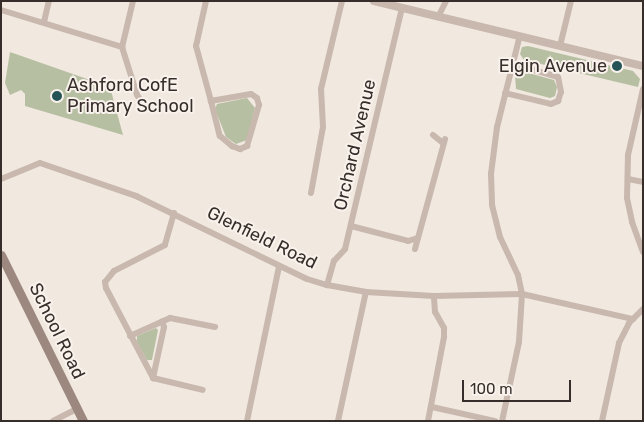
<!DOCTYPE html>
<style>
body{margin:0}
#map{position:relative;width:644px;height:422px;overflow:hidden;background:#f1e8e0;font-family:Rubik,sans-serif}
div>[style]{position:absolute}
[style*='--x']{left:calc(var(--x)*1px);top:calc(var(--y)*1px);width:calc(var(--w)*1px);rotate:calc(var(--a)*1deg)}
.green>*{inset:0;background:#b6bfa1}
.minor>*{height:6px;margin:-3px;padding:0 3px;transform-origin:3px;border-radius:3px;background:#c8b8ad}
.tertiary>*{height:8px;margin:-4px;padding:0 4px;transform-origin:4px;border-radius:4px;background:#c8b8ad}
.secondary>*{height:9px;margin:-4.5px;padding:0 4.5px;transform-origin:4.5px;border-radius:4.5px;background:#9c887e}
.dots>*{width:14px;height:14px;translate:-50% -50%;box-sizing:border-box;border:2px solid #f9f2ec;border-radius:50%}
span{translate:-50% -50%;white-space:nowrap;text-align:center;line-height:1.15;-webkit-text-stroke:4px #f9f2ec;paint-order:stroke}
.poi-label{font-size:18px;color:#372e2b}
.right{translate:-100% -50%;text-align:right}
.left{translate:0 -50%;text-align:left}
.street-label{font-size:18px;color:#372e2b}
.frame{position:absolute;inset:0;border:2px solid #372e2b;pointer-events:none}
.scale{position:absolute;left:462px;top:380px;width:109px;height:22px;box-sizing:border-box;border:2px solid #372e2b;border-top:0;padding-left:6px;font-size:15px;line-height:18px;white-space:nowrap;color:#372e2b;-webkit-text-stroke:4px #f9f2ec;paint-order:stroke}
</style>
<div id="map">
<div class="green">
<div style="clip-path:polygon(528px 46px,633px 71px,640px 79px,638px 87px,524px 60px,520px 54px,522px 47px)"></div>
<div style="clip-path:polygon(10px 52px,110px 87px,123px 135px,25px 106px,25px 94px,21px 90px,10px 95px,5px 83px)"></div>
<div style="clip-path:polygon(521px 71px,554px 80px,557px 87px,555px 96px,550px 98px,516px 89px,515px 75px)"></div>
<div style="clip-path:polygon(247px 98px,255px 108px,247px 140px,236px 144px,226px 137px,215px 109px,217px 104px)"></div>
<div style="clip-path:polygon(156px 328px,158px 330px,152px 360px,147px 360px,137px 342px,137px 336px)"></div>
</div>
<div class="minor">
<div style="--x:133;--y:1;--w:47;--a:103.4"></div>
<div style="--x:122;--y:47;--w:50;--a:72.6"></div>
<div style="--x:137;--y:95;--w:16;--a:55"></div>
<div style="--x:206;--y:1;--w:46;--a:102.5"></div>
<div style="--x:196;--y:46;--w:57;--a:74.7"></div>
<div style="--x:211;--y:101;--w:36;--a:76"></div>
<div style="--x:220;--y:136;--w:16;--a:40"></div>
<div style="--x:232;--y:146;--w:9;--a:21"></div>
<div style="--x:240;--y:149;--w:8;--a:-23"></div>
<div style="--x:247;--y:146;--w:43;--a:-73.7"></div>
<div style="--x:259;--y:105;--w:7;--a:-106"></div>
<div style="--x:257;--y:98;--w:7;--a:-146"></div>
<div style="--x:251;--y:94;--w:41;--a:170.1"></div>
<div style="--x:1;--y:10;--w:127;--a:17"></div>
<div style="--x:438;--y:17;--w:18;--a:-63"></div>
<div style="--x:44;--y:22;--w:22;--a:-77"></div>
<div style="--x:519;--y:39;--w:91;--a:104"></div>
<div style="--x:497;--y:127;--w:47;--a:97.3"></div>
<div style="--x:491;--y:174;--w:31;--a:88"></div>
<div style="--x:492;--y:205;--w:33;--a:76"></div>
<div style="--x:500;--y:237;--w:42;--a:64.7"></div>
<div style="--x:518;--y:275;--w:19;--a:78"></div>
<div style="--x:522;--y:294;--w:114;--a:12.7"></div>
<div style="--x:560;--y:46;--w:46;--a:-76.3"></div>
<div style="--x:643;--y:89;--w:68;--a:102.8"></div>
<div style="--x:628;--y:155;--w:43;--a:91.3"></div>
<div style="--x:627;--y:198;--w:25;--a:78"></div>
<div style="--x:632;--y:222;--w:32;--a:70"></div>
<div style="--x:505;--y:93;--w:47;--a:13.4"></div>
<div style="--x:551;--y:104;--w:8;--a:-23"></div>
<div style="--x:558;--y:101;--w:9;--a:-72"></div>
<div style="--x:561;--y:92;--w:15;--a:-101"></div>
<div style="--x:558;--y:77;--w:47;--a:-163.9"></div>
<div style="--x:433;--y:135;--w:13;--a:39"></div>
<div style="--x:1;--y:179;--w:42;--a:-22.3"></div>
<div style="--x:40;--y:163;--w:102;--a:19"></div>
<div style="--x:136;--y:196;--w:190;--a:25.9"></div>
<div style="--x:307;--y:279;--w:21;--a:17"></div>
<div style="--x:327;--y:285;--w:40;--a:10"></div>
<div style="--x:366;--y:292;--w:68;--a:3.4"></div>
<div style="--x:434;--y:296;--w:88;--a:-1.3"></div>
<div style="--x:522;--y:294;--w:48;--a:93.6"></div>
<div style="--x:519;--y:342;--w:81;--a:102.1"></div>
<div style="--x:628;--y:179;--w:15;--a:11"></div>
<div style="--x:311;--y:193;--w:67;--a:-79.7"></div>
<div style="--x:323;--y:127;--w:38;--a:-93"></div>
<div style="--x:321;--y:89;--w:90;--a:-76.6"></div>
<div style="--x:174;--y:213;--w:33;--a:106"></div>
<div style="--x:165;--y:245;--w:57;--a:153"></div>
<div style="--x:114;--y:271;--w:14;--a:129"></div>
<div style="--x:105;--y:282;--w:6;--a:81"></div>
<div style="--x:106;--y:288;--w:102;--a:62.4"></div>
<div style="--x:153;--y:378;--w:51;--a:13.5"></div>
<div style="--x:351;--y:226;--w:59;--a:14.7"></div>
<div style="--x:408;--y:241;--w:10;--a:-17"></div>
<div style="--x:415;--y:249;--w:114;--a:-74.7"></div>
<div style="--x:327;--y:285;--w:25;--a:-74"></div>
<div style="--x:334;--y:261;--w:16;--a:-47"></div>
<div style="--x:345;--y:249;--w:248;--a:-76.7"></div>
<div style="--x:130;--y:336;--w:44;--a:-24.2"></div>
<div style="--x:170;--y:318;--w:46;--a:11.3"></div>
<div style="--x:153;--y:378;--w:52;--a:-77.8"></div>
<div style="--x:164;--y:327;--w:6;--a:-108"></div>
<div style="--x:432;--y:407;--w:65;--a:12.5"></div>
<div style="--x:53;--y:421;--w:27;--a:-27"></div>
<div style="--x:247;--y:421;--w:158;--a:-78.3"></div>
<div style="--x:338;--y:421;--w:132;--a:-77.8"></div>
<div style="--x:428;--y:421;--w:86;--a:-79.2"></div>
<div style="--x:444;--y:337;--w:9;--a:-90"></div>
<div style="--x:444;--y:328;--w:18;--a:-119"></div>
<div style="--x:435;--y:312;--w:16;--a:-94"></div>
<div style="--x:602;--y:421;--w:80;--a:-77.7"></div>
<div style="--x:619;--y:343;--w:22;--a:-63"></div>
<div style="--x:629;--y:323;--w:20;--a:-45"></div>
</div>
<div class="tertiary">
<div style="--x:374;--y:1;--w:277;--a:13.6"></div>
</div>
<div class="secondary">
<div style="--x:1;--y:255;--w:185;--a:63.7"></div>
</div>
<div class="dots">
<div style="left:617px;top:66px;background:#245455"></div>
<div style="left:57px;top:96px;background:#245455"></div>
</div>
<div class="poi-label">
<span class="right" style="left:607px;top:66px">Elgin Avenue</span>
<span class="left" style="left:67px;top:96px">Ashford CofE<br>Primary School</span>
</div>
<div class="street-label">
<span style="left:355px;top:145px;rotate:-77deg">Orchard Avenue</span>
<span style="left:262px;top:238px;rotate:26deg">Glenfield Road</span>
<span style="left:57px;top:331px;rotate:64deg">School Road</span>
</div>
<div class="frame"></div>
<div class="scale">100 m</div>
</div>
